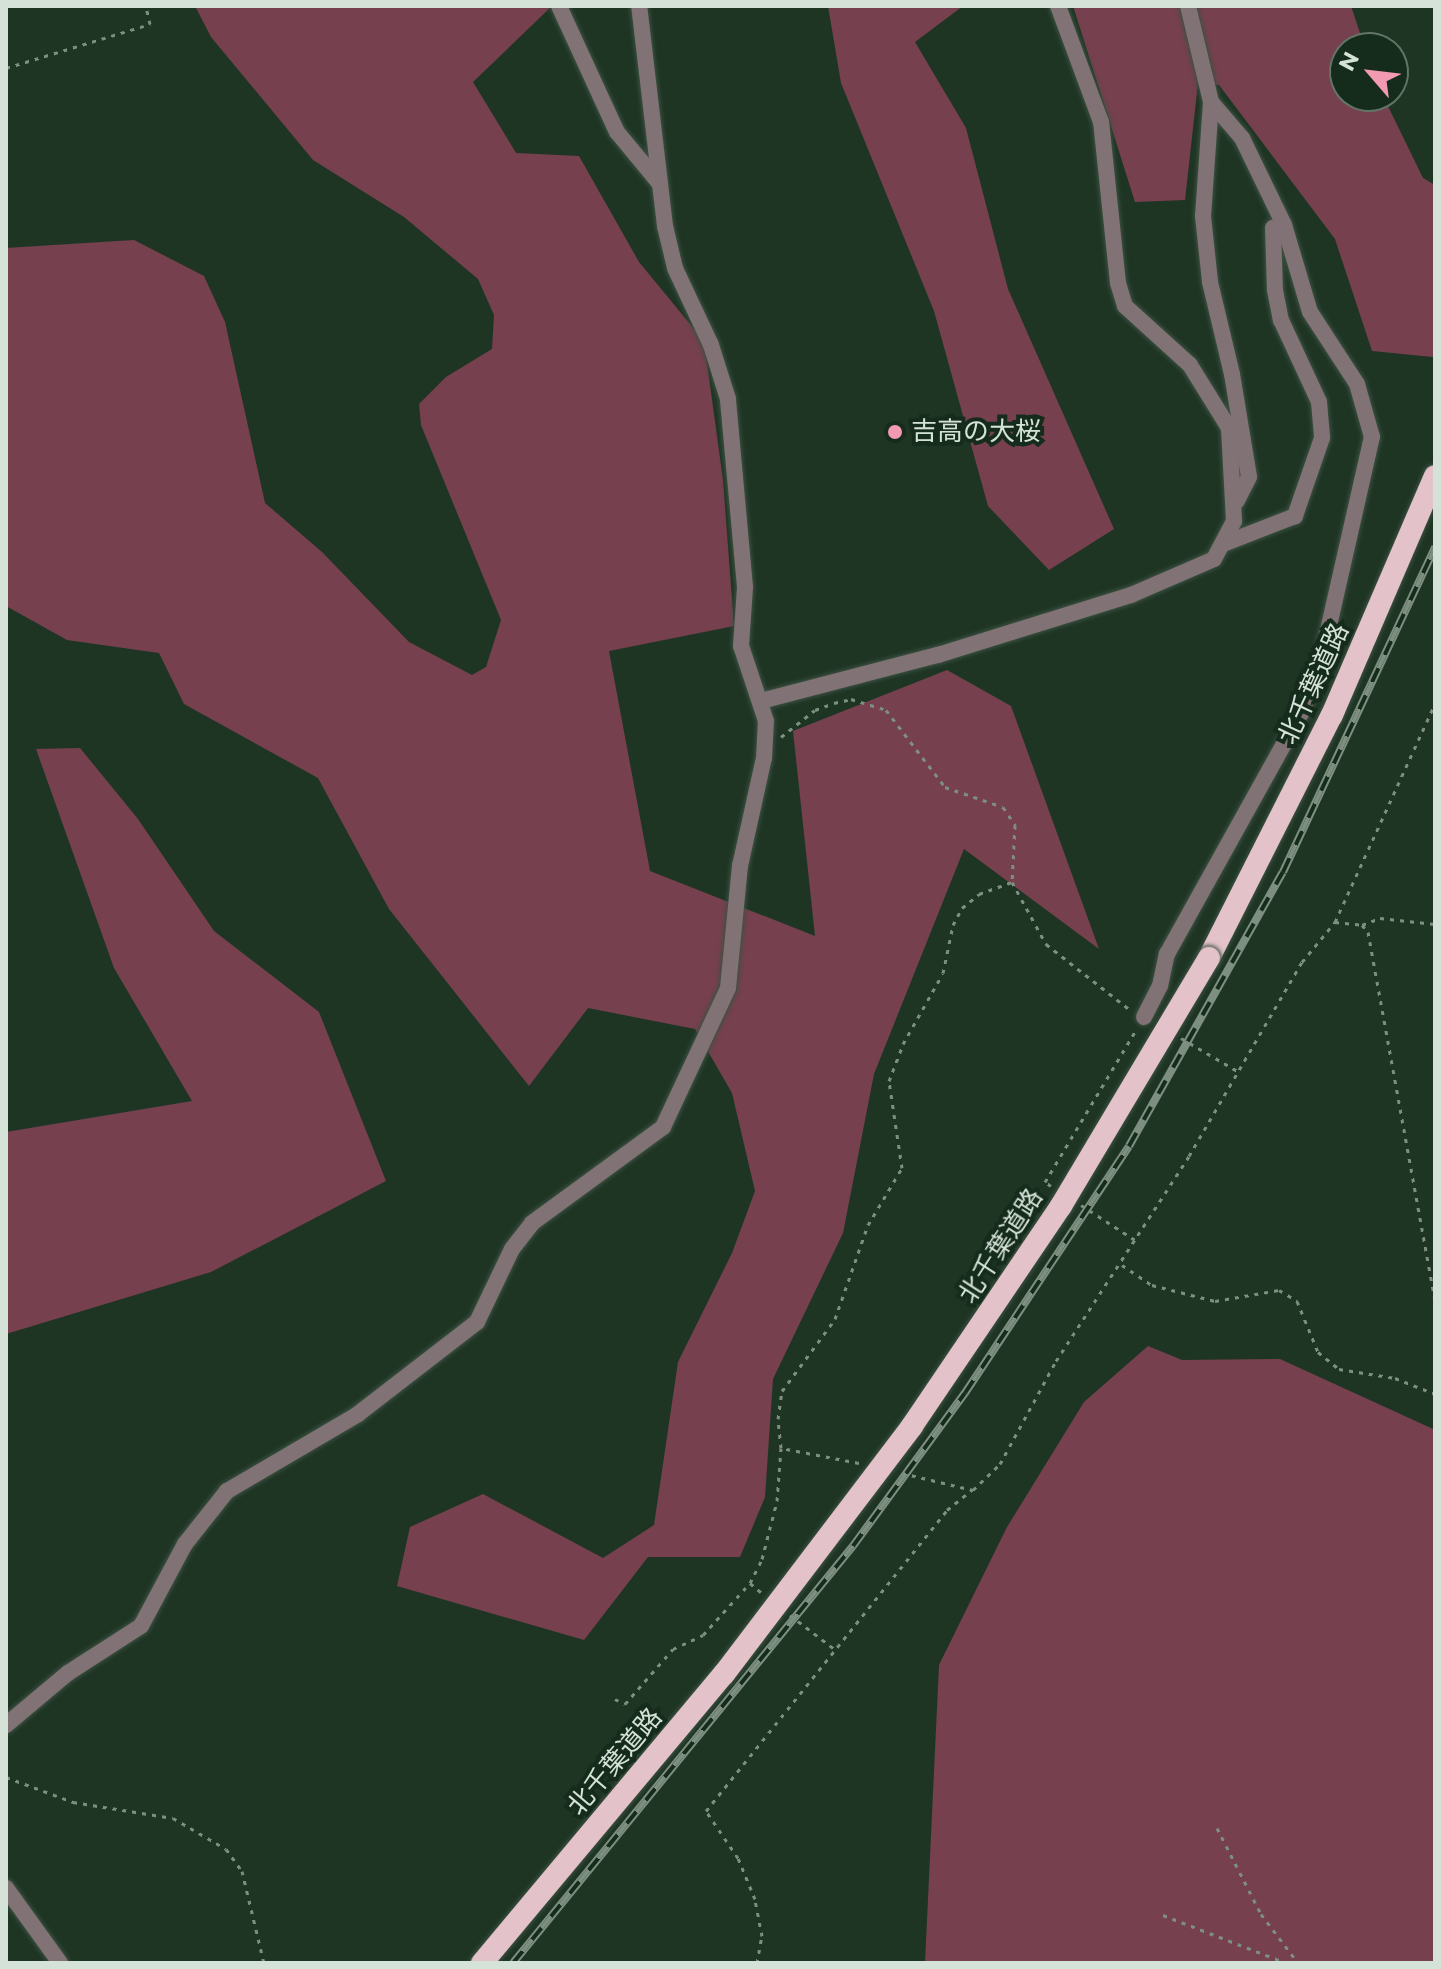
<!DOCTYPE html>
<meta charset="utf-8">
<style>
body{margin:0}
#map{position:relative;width:1441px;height:1969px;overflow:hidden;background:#1f3524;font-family:Montserrat,"Noto Sans JP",sans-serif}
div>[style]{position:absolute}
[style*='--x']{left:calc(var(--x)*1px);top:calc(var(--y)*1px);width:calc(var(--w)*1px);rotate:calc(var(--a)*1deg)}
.green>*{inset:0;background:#76404f}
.path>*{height:3px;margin-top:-1.5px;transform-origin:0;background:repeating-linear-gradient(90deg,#7d8f81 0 4px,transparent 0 10px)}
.roads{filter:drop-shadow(0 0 2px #3c5141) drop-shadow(0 0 2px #3c5141)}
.minor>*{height:16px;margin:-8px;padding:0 8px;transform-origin:8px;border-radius:8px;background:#817276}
.trunk>*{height:22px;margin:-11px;padding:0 11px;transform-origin:11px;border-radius:11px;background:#e3c2ca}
.rail>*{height:8px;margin-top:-4px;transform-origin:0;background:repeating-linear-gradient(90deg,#152b1b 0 15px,#7d8f81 0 30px);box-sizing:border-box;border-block:2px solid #7d8f81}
.bridges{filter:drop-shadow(0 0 2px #3c5141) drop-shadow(0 0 2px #3c5141)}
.trunk-bridge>*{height:22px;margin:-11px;padding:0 11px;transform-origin:11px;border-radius:11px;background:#e3c2ca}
.dots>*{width:22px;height:22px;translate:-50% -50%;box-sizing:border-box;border:4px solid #152b1b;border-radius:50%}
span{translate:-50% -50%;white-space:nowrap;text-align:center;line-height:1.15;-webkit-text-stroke:8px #152b1b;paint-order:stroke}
.poi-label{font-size:26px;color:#d4e2d7}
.left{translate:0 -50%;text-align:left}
.street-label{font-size:26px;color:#d4e2d7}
.frame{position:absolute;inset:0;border:8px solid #d4e2d7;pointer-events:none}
.north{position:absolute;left:1329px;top:32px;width:80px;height:80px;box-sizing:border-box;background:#152b1b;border:2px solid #617466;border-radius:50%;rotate:298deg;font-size:22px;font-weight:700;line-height:32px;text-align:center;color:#d4e2d7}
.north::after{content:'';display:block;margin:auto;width:28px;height:36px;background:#f19ab1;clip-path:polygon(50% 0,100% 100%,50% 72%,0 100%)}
</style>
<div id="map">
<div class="green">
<div style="clip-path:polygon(195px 6px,552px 6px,473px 82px,516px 153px,579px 156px,639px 262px,704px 341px,723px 480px,734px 626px,609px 651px,650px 871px,815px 936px,793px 731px,947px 670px,1011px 706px,1099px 949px,964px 849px,874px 1074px,843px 1233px,773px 1379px,765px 1497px,740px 1557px,648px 1557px,584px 1640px,397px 1586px,410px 1527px,483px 1494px,603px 1558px,654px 1525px,678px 1362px,732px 1253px,755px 1191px,732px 1093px,695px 1029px,588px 1008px,529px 1086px,389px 909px,318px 778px,184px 704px,159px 653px,67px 640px,6px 606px,6px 248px,134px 240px,204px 276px,225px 322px,265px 503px,322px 552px,409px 642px,472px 675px,486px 667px,501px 620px,421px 425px,419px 404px,446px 377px,492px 349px,494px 315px,478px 279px,404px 217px,313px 160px,211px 37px)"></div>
<div style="clip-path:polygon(828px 6px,963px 6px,915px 42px,966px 128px,1008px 289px,1114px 529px,1049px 570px,988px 506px,934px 311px,841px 83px)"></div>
<div style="clip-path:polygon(1073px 6px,1351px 6px,1365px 48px,1345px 48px,1345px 96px,1383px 96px,1423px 178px,1435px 185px,1433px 357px,1372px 351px,1335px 239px,1219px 85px,1198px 83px,1185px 200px,1135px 202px)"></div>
<div style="clip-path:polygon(80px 748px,138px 819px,214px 931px,319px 1012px,386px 1181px,211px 1272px,6px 1334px,6px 1132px,192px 1101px,114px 968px,36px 749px)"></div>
<div style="clip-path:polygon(1148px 1346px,1182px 1360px,1280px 1359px,1433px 1429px,1435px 1963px,925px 1963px,939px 1665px,1007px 1527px,1084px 1402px)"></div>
</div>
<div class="path">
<div style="--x:6;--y:68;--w:151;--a:-17"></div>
<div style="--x:150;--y:24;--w:18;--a:-103"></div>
<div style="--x:781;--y:737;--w:43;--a:-38.5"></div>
<div style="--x:815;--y:710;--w:20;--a:-20"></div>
<div style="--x:834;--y:703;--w:17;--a:-13"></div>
<div style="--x:851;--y:699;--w:37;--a:17"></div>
<div style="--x:886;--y:710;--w:97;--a:52.5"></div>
<div style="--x:945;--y:787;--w:61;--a:19"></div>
<div style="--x:1003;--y:807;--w:22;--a:56"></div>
<div style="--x:1015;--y:825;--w:57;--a:93"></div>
<div style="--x:1012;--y:882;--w:71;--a:61.3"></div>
<div style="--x:1046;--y:944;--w:105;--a:38.1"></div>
<div style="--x:1335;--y:922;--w:27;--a:6"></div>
<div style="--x:1362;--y:925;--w:19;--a:-21"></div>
<div style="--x:1380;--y:918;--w:55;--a:6.2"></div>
<div style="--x:1362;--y:925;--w:9;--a:49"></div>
<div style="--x:1368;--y:932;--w:376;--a:79.7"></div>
<div style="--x:1181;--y:1038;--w:67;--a:30.4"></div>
<div style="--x:1051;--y:1186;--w:7;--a:-146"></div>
<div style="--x:1045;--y:1182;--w:177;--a:-59.1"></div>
<div style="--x:1081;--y:1205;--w:64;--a:32.9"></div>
<div style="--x:1122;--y:1265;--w:36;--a:34"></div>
<div style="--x:1152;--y:1285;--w:65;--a:14.3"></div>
<div style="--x:1215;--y:1301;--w:65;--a:-9.8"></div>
<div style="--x:1279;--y:1290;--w:21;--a:31"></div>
<div style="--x:1297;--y:1301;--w:55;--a:67.6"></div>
<div style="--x:1318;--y:1352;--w:27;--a:39"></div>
<div style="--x:1339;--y:1369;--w:57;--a:9.1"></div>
<div style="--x:1395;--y:1378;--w:43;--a:21.8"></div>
<div style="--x:859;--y:1463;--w:79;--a:-169.1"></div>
<div style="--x:781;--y:1448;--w:29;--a:-96"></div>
<div style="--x:778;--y:1419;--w:28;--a:-82"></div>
<div style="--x:782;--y:1391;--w:89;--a:-53.6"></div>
<div style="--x:835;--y:1319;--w:100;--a:-70.7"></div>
<div style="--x:868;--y:1225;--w:66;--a:-59.2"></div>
<div style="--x:902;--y:1168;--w:88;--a:-98.5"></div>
<div style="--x:889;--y:1081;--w:40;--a:-69"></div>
<div style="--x:903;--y:1044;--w:81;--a:-60.6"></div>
<div style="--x:943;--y:973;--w:49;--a:-78.2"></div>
<div style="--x:953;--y:925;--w:19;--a:-62"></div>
<div style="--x:962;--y:908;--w:22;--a:-39"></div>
<div style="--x:979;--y:894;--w:35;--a:-20"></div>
<div style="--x:902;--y:1473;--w:73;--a:13.5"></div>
<div style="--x:973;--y:1490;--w:37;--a:-44"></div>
<div style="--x:1000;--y:1464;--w:117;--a:-61.5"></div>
<div style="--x:1056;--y:1361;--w:244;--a:-57"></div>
<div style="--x:1189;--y:1156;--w:225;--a:-59.8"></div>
<div style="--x:1302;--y:962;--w:52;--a:-50.5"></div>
<div style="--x:1335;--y:922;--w:240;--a:-65.4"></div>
<div style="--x:750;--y:1583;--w:16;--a:40"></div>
<div style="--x:790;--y:1615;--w:59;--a:37.5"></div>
<div style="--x:615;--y:1699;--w:11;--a:27"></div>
<div style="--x:625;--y:1704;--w:73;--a:-48.9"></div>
<div style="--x:673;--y:1649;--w:33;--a:-25"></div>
<div style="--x:703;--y:1635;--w:70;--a:-47.9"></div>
<div style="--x:750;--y:1583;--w:27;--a:-63"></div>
<div style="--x:762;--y:1559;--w:60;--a:-75.5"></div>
<div style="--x:777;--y:1501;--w:53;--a:-85.7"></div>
<div style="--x:6;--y:1777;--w:72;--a:20.5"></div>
<div style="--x:73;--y:1802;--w:101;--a:9.1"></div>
<div style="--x:173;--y:1818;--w:61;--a:30.3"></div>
<div style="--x:226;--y:1849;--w:27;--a:54"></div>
<div style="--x:242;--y:1871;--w:95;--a:76.6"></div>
<div style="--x:1217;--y:1828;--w:97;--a:62.9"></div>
<div style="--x:1261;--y:1914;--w:61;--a:52.9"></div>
<div style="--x:1163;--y:1915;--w:133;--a:21.2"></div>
<div style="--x:757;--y:1963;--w:27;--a:-80"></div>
<div style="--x:762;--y:1936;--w:38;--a:-101"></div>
<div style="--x:755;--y:1899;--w:44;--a:-112.5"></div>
<div style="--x:738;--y:1858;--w:57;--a:-124.2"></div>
<div style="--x:706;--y:1811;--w:386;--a:-51.3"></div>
<div style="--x:947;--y:1510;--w:32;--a:-39"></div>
</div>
<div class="roads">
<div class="minor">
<div style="--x:559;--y:6;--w:139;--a:65.3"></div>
<div style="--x:617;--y:132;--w:67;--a:50.4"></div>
<div style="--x:1188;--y:6;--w:99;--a:76.5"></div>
<div style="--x:1211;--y:102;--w:114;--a:94"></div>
<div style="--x:1203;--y:216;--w:66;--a:83.9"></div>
<div style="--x:1210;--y:282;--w:95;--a:76.6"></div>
<div style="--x:1232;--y:374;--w:104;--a:80.6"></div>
<div style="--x:1249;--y:477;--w:27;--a:117"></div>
<div style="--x:1211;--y:102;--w:48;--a:49.3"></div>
<div style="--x:1242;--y:138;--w:97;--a:64.2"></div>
<div style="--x:761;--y:701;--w:183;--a:-14.6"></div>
<div style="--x:938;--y:655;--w:202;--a:-17.3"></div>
<div style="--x:1131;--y:595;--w:90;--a:-23.4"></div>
<div style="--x:1214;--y:559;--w:43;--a:-62.2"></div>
<div style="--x:1234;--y:521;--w:93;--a:-93.1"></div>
<div style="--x:1229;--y:428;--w:74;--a:-121.8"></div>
<div style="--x:1190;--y:365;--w:88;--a:-137.8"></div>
<div style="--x:1125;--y:306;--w:24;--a:-107"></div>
<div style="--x:1118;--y:283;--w:162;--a:-96"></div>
<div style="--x:1101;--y:122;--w:124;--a:-110.3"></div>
<div style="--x:1144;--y:1017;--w:35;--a:-63"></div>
<div style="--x:1160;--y:986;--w:33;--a:-78"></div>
<div style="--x:1167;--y:954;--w:278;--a:-60.9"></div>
<div style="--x:1302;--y:711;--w:53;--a:-69.2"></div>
<div style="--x:1321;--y:661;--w:230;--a:-77.2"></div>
<div style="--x:1372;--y:437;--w:55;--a:-105.8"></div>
<div style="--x:1357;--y:384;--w:86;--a:-123.1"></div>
<div style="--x:1310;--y:312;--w:91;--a:-106.6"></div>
<div style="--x:1284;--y:225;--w:11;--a:165"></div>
<div style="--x:1273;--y:228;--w:62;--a:88.2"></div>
<div style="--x:1275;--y:290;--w:31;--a:79"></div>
<div style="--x:1281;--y:320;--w:90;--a:65.1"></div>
<div style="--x:1319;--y:402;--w:36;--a:85"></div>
<div style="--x:1322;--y:438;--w:83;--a:109.1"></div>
<div style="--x:1295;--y:516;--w:77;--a:158.7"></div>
<div style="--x:6;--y:1725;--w:81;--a:-40"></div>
<div style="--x:68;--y:1673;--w:87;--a:-32.8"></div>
<div style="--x:141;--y:1626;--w:93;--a:-61.8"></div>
<div style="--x:185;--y:1544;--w:68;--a:-51.6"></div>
<div style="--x:227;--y:1491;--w:152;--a:-30.4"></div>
<div style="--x:358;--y:1414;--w:150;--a:-37.7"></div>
<div style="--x:477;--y:1322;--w:81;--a:-64.4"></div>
<div style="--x:512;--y:1249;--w:33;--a:-52"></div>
<div style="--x:532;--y:1223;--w:162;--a:-36.2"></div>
<div style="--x:663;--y:1127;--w:153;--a:-64.9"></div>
<div style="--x:728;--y:988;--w:123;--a:-84.4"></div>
<div style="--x:740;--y:866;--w:111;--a:-77.5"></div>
<div style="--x:764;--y:758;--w:37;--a:-87"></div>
<div style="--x:766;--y:721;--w:79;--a:-108.4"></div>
<div style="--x:741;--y:646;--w:59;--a:-86.1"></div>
<div style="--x:745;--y:587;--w:189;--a:-95.2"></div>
<div style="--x:728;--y:399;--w:57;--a:-107.5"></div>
<div style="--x:711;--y:345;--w:85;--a:-115.1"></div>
<div style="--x:675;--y:268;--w:43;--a:-103.4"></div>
<div style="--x:665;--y:226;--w:222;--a:-96.7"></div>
<div style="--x:6;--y:1888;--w:92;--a:54.2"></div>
</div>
<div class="trunk">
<div style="--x:1209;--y:958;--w:272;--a:-63.2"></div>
<div style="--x:1332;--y:715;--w:260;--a:-66.7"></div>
</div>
</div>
<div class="rail">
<div style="--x:513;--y:1963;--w:538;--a:-50.81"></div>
<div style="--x:853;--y:1546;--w:190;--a:-53.8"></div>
<div style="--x:965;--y:1393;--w:296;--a:-56.4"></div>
<div style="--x:1129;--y:1146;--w:314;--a:-60.7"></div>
<div style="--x:1283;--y:872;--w:359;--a:-64.9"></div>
</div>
<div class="bridges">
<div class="trunk-bridge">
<div style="--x:482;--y:1963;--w:377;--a:-50.1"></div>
<div style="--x:724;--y:1674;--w:311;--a:-52.8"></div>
<div style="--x:912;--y:1426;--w:266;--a:-55.9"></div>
<div style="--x:1061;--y:1206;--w:289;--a:-59.2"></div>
</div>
</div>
<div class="dots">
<div style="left:895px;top:432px;background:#f19ab1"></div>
</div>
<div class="poi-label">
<span class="left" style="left:911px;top:432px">吉高の大桜</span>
</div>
<div class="street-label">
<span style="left:1314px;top:684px;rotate:-65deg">北千葉道路</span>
<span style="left:1001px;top:1246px;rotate:-57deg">北千葉道路</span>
<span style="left:615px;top:1762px;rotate:-50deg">北千葉道路</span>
</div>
<div class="frame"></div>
<div class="north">N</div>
</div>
